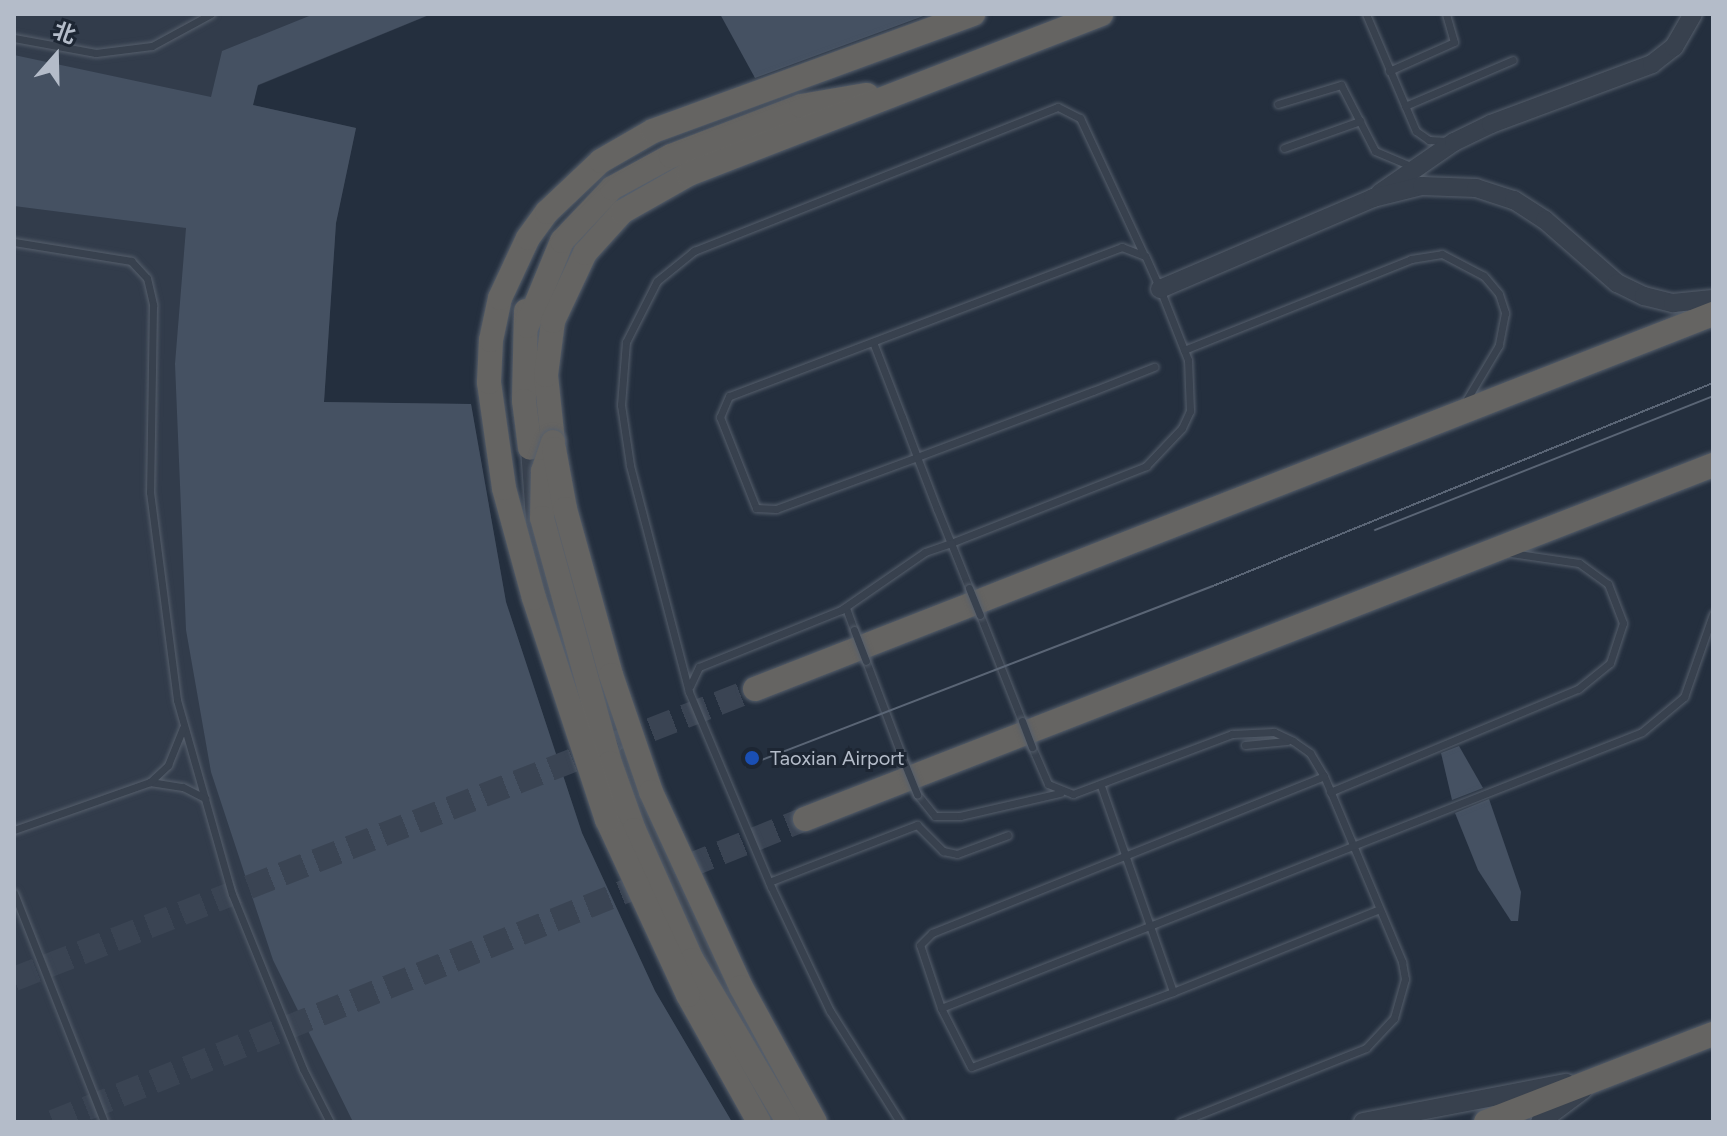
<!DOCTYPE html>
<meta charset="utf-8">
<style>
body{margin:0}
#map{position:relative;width:1727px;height:1136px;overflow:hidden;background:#242f3e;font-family:Figtree,"Noto Sans SC",sans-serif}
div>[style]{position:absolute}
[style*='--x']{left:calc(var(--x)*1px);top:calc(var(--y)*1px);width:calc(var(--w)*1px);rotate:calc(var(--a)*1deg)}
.airport>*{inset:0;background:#323c4b}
.building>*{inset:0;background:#455162}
.trunk-tunnel>*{height:24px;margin-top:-12px;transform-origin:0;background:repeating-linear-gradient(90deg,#3a4453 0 24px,transparent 0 36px)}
.roads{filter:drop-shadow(0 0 2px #565f6c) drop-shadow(0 0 2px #565f6c)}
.service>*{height:7px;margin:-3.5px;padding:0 3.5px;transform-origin:3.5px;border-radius:3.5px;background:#38414e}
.tertiary>*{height:18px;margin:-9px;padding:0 9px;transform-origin:9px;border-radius:9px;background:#38414e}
.trunk>*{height:24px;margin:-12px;padding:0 12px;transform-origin:12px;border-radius:12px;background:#656462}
.tram>*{height:2px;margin:-1px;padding:0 1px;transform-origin:1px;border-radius:1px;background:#5a6575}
.bridges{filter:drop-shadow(0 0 2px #565f6c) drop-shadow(0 0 2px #565f6c)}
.service-bridge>*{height:7px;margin:-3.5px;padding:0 3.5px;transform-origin:3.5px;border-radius:3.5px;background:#38414e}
.trunk-bridge>*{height:24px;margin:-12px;padding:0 12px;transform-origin:12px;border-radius:12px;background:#656462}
.dots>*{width:22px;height:22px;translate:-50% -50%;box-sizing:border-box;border:4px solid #1d2633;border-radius:50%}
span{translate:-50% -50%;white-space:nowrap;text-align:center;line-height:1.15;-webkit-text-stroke:6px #1d2633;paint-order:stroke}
.poi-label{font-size:20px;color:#b4bcc9}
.left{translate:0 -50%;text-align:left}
.frame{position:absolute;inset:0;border:16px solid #b4bcc9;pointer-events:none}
.north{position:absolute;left:16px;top:16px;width:80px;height:80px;-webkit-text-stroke:6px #1d2633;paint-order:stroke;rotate:20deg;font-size:22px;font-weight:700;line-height:32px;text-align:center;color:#b4bcc9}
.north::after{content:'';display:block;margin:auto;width:28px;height:36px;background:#b4bcc9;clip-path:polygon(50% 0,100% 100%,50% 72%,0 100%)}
</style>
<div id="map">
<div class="airport">
<div style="clip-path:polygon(14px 14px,432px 14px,257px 86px,253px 105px,356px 128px,336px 223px,324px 402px,471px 404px,506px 602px,582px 833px,655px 991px,732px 1122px,14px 1122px)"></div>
</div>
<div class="building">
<div style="clip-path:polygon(314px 14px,431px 14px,258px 85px,253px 105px,356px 128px,336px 223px,324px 402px,471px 404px,506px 602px,582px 833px,655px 991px,732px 1122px,353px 1122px,273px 960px,211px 772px,186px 630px,175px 364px,186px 228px,14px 206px,14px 55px,211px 97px,222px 51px)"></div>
<div style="clip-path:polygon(720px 14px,929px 14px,755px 78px)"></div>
<div style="clip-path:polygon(1459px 746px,1483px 788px,1452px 800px,1441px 753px)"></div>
<div style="clip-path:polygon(1489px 799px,1521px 892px,1518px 921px,1511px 921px,1478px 870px,1455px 813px)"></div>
</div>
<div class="trunk-tunnel">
<div style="--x:14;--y:979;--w:796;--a:-21.37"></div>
<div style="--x:53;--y:1122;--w:811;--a:-21.95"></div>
</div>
<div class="roads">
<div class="service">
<div style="--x:1366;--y:14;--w:127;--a:66.9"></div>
<div style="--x:1416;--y:131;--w:16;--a:35"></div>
<div style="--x:1429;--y:140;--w:18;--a:3"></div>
<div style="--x:14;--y:38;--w:83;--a:10.4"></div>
<div style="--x:96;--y:53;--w:56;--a:-7.1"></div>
<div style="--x:152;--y:46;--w:67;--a:-28.5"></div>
<div style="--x:1389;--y:71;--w:71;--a:-24"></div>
<div style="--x:1454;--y:42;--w:29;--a:-106"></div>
<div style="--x:1278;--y:104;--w:66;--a:-16.8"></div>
<div style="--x:1341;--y:85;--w:74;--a:62.7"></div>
<div style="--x:1375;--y:151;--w:41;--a:22.8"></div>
<div style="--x:1405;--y:106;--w:117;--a:-23.1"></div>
<div style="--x:1284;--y:148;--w:81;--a:-19.6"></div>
<div style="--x:14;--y:242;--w:119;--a:9.2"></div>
<div style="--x:131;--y:261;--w:23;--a:47"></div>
<div style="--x:147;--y:278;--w:28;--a:77"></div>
<div style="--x:153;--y:305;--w:187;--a:90.9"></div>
<div style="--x:150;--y:492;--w:210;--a:82.6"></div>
<div style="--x:177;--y:700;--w:202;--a:74.2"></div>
<div style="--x:232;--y:894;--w:189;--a:67.9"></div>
<div style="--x:303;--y:1069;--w:59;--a:63"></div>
<div style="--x:873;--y:342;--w:80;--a:68.9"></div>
<div style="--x:902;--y:417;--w:43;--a:69.4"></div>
<div style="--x:917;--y:457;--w:56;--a:69"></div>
<div style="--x:937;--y:509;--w:37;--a:68"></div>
<div style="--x:951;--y:543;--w:210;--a:-21.5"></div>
<div style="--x:1146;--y:466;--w:52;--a:-46.5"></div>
<div style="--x:1182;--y:428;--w:19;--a:-65"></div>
<div style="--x:1190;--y:411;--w:51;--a:-92.2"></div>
<div style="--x:1188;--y:360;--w:76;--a:-111.5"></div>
<div style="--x:1160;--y:289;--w:36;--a:-114"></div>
<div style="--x:1145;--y:256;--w:25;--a:-159"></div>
<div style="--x:1122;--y:247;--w:420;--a:159.2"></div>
<div style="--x:729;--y:396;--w:23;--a:113"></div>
<div style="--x:720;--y:417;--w:98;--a:68.4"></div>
<div style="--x:756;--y:508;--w:20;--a:3"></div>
<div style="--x:776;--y:509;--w:150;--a:-20.2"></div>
<div style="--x:917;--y:457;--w:188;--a:-20.6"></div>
<div style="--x:1093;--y:391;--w:66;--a:-21.5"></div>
<div style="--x:1184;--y:350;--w:245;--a:-21.8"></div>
<div style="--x:1411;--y:259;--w:31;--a:-9"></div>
<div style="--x:1442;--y:254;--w:47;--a:27.6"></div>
<div style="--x:1484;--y:276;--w:23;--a:50"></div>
<div style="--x:1499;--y:294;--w:20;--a:72"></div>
<div style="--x:1505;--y:313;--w:33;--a:101"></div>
<div style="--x:1499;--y:345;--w:69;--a:120.7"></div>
<div style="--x:846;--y:608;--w:23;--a:70"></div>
<div style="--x:980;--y:615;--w:114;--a:68.4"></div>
<div style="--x:866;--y:661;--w:108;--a:69.4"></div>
<div style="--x:690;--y:686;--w:21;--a:-65"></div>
<div style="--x:699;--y:667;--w:153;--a:-21.9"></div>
<div style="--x:841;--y:610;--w:102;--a:-34.6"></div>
<div style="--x:925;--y:552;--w:28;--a:-19"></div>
<div style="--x:951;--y:543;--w:48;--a:68.2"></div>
<div style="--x:1245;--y:745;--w:42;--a:-5.4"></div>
<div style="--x:1032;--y:747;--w:40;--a:66.6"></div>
<div style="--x:1048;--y:784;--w:27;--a:22"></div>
<div style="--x:1073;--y:794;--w:170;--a:-20.7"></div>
<div style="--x:1232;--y:734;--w:42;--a:-2.7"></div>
<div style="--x:1274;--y:732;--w:21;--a:25"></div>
<div style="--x:1293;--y:741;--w:21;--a:35"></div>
<div style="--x:1310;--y:753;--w:27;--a:59"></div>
<div style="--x:1324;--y:776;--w:202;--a:67.2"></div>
<div style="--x:1402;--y:962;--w:17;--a:80"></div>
<div style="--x:1405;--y:979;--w:41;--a:105.8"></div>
<div style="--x:1394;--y:1018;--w:41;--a:133"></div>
<div style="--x:1366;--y:1048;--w:200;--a:158.3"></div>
<div style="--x:150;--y:782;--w:33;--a:9"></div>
<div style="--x:183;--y:787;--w:25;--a:27"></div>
<div style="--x:1101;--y:786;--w:218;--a:70.7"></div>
<div style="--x:1173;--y:992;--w:222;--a:-21.9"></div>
<div style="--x:1330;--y:792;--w:269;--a:-22.6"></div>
<div style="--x:1578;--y:689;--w:41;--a:-39.1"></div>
<div style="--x:1610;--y:663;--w:42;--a:-72"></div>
<div style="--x:1623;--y:623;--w:42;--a:-111"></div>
<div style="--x:1608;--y:584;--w:36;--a:-144"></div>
<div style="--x:1579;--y:563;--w:69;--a:-171.6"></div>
<div style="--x:917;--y:794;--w:28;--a:51"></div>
<div style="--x:935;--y:816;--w:25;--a:0"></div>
<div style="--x:960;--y:816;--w:103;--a:-13"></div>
<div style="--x:14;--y:830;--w:144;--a:-19.4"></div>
<div style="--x:150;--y:782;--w:25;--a:-43"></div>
<div style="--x:168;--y:765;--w:40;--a:-68"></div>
<div style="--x:769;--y:882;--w:159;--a:-21.1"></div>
<div style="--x:917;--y:825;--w:37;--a:45"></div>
<div style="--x:943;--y:851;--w:14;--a:12"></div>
<div style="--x:957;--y:854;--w:54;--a:-20.4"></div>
<div style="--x:14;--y:893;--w:246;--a:68.5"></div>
<div style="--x:1173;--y:992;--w:215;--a:159.6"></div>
<div style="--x:971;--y:1067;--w:66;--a:-117"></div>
<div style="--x:941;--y:1008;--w:66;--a:-108.4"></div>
<div style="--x:920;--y:945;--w:17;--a:-45"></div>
<div style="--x:932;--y:933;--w:422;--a:-21.8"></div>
<div style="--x:941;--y:1008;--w:753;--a:-21.49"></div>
<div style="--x:1642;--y:732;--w:55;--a:-39.8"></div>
<div style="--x:1684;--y:697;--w:88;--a:-70.7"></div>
<div style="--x:900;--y:1122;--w:131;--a:-122.2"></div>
<div style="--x:830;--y:1011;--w:137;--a:-115.4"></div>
<div style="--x:771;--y:887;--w:212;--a:-112.8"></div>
<div style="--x:689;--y:692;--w:235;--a:-104.6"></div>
<div style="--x:630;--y:465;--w:61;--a:-98.5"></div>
<div style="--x:621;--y:405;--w:63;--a:-85.5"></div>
<div style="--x:626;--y:342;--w:68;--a:-63.1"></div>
<div style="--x:657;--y:281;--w:48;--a:-39"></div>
<div style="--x:694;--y:251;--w:391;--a:-21.6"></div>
<div style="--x:1058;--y:107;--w:25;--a:27"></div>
<div style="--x:1080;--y:118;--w:149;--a:65"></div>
</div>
<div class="tertiary">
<div style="--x:1380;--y:193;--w:90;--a:-34.6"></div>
<div style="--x:1454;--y:142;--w:41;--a:-25.9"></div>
<div style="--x:1491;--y:124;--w:172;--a:-20.4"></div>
<div style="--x:1652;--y:64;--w:28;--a:-38"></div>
<div style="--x:1674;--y:47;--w:38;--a:-60"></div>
<div style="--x:1160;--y:289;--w:232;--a:-23.1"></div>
<div style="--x:1373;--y:198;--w:50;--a:-13.8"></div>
<div style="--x:1422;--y:186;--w:54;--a:2.1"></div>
<div style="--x:1476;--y:188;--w:40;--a:18"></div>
<div style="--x:1514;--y:200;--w:37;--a:33"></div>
<div style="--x:1545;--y:220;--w:96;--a:41.2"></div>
<div style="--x:1617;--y:283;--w:30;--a:26"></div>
<div style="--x:1644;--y:296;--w:30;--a:14"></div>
<div style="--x:1673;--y:303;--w:40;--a:-5.7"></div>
<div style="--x:530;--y:448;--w:101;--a:86"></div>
<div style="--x:537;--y:549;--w:100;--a:76.7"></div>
<div style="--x:569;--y:573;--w:63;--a:72.4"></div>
<div style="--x:627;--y:756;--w:81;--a:72.7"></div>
<div style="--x:651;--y:833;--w:216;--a:64.3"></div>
<div style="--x:745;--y:1028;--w:57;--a:54.9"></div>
<div style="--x:1363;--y:1122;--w:207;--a:-10.9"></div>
<div style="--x:1540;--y:1122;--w:54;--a:-36.7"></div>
</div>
<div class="trunk">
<div style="--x:526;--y:311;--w:90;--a:91.3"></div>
<div style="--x:524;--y:401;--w:47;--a:82.7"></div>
<div style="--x:527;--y:326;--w:92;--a:-67.6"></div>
<div style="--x:562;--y:241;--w:73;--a:-46.7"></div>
<div style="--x:612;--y:188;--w:67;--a:-28.5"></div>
<div style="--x:671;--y:156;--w:139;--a:-21"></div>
<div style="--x:801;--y:106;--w:67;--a:-9.5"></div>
<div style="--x:553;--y:442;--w:67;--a:-96"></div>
<div style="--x:546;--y:375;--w:54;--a:-82.6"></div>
<div style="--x:553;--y:321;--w:75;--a:-64.8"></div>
<div style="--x:585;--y:253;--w:55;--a:-47.9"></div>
<div style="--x:622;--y:212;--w:77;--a:-29.6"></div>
<div style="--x:689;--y:174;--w:442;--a:-21.2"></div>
<div style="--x:755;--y:689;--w:1029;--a:-21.38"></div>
<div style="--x:805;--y:819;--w:975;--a:-21.3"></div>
<div style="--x:1486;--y:1122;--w:243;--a:-21.2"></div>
</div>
</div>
<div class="tram">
<div style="--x:1375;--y:530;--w:364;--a:-21.6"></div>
<div style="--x:746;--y:766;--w:500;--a:-21.08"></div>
<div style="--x:1213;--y:586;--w:540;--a:-22.1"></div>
</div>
<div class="bridges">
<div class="service-bridge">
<div style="--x:969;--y:588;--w:29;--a:68"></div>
<div style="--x:854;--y:630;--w:33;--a:69"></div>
<div style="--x:1022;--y:721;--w:28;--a:69"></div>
<div style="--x:904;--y:762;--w:35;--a:68"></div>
</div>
<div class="trunk-bridge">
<div style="--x:553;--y:442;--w:31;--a:109"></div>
<div style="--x:543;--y:471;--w:47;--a:91.2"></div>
<div style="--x:542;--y:518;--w:254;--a:74.5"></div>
<div style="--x:610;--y:763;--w:71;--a:70.3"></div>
<div style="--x:634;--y:830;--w:142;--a:66"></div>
<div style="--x:692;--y:960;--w:188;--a:59.3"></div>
<div style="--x:554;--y:449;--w:61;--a:79.6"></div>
<div style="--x:565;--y:509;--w:172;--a:74.5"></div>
<div style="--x:611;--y:675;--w:124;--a:71.1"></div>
<div style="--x:651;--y:792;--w:215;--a:65.2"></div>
<div style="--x:741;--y:987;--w:154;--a:61.3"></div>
<div style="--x:759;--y:1122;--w:145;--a:-119.2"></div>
<div style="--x:688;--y:995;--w:193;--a:-114.8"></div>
<div style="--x:607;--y:820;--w:234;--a:-108.2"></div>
<div style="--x:534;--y:598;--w:114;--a:-105.3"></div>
<div style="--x:504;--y:488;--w:107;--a:-98.1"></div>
<div style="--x:489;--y:382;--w:42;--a:-87.3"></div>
<div style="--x:491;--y:340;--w:43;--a:-77.9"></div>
<div style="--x:500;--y:298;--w:66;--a:-65"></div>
<div style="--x:528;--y:238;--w:32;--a:-54"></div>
<div style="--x:547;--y:212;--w:74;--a:-43.4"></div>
<div style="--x:601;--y:161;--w:60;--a:-30"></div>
<div style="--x:653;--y:131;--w:341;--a:-20.1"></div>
</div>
</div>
<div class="dots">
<div style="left:752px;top:758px;background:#1a4fb4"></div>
</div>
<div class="poi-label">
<span class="left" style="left:770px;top:758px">Taoxian Airport</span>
</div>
<div class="frame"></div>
<div class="north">北</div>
</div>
